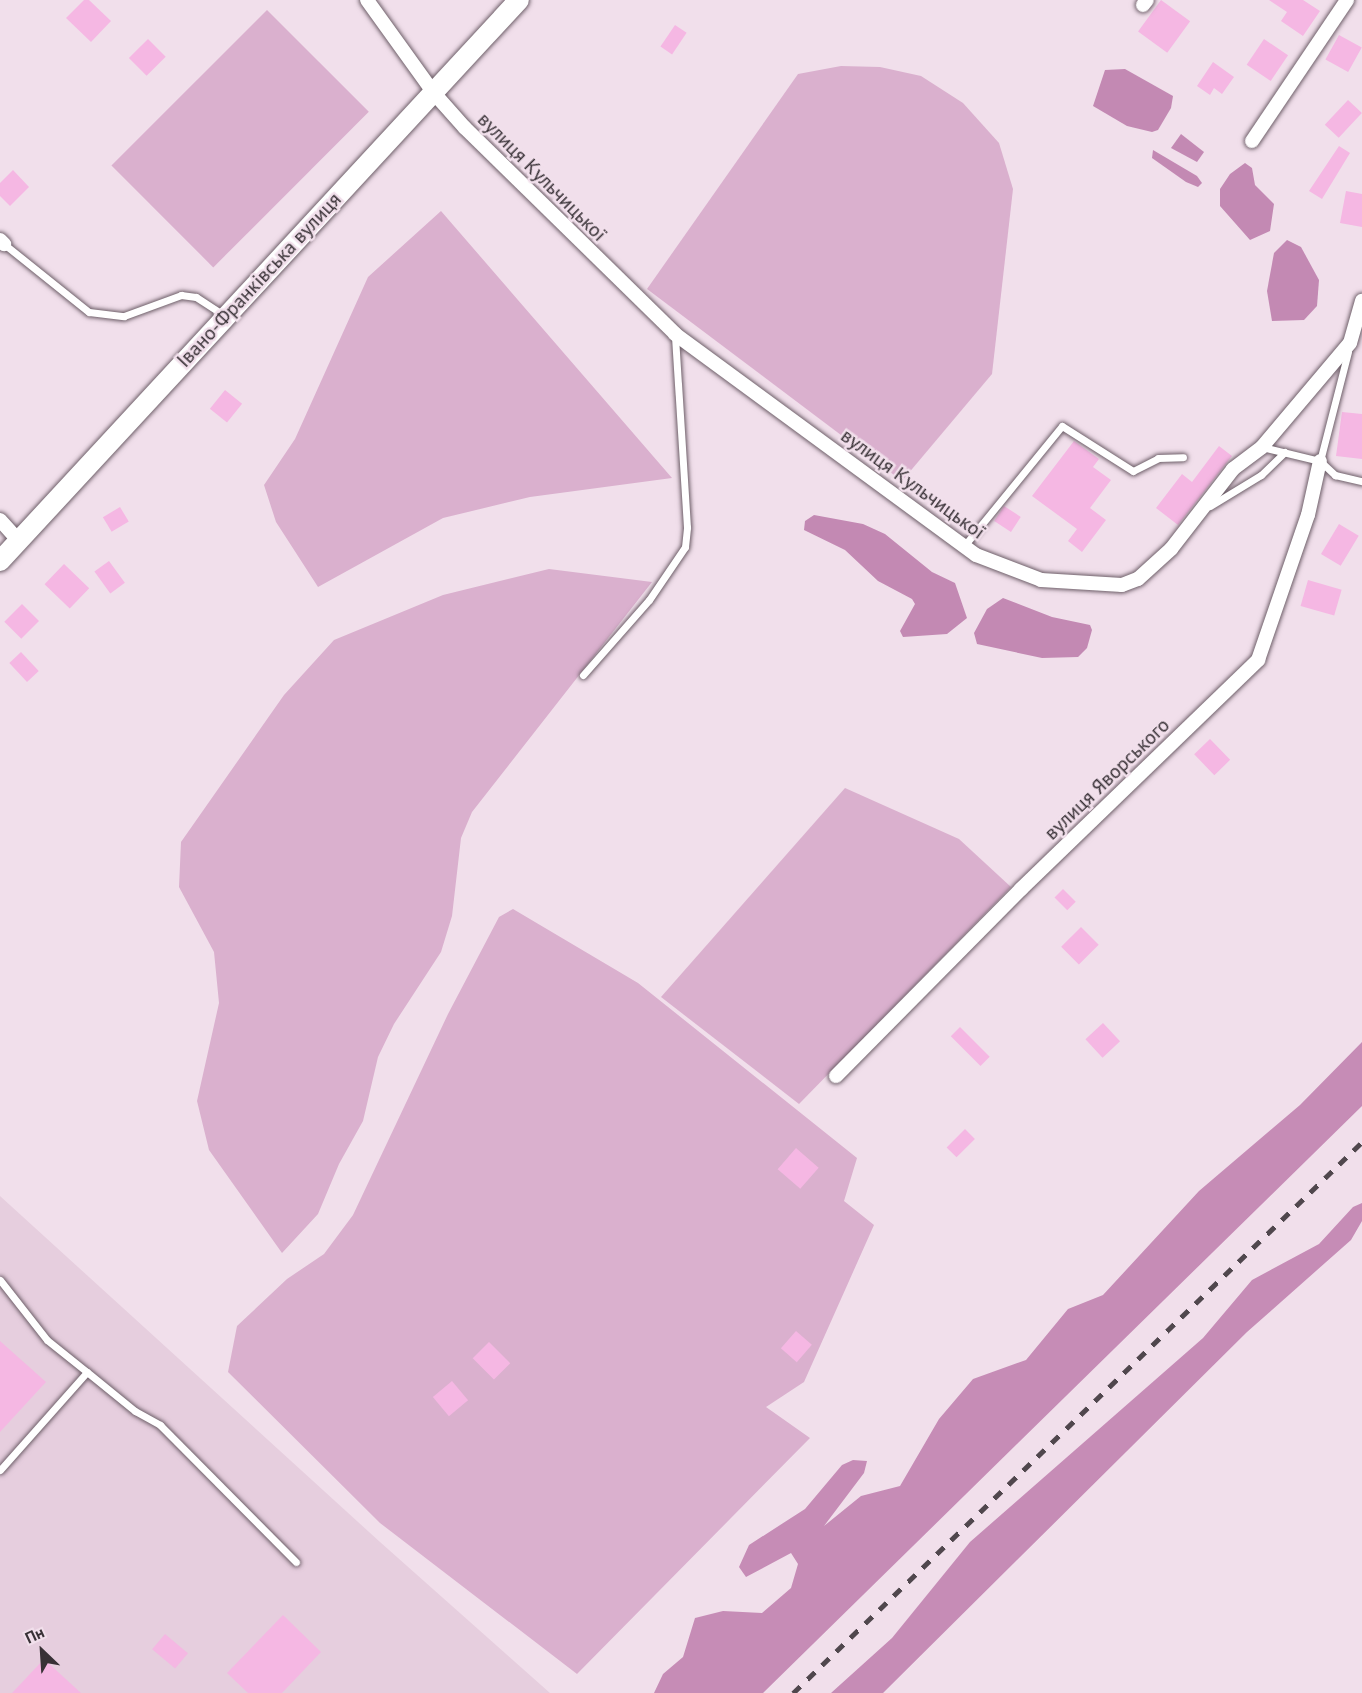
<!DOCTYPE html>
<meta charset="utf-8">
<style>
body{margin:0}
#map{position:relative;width:1362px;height:1693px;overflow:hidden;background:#f1dfeb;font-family:"PT Sans",sans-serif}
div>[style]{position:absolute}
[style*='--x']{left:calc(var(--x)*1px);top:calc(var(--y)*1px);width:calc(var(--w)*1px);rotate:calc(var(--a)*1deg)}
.built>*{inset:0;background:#e6cede}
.green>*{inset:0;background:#dab0ce;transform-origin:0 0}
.forest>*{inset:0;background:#c68cb6}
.water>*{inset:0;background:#c389b3}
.building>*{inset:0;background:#f5b7e3;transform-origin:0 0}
.roads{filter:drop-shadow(0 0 2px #6e5f69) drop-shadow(0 0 2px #6e5f69)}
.lane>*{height:7px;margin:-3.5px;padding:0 3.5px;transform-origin:3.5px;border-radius:3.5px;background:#fff}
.street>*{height:14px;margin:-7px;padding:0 7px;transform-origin:7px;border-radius:7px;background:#fff}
.secondary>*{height:20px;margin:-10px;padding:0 10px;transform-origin:10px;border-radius:10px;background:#fff}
.rail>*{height:4.5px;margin-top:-2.25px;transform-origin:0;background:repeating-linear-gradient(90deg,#50474d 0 10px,transparent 0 20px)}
span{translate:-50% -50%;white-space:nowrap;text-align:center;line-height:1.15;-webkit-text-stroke:5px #f1dfeb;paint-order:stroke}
.street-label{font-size:20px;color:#383136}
.north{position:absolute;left:12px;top:1621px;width:60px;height:60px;-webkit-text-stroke:4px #f1dfeb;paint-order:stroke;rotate:335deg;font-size:16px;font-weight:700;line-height:24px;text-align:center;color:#383136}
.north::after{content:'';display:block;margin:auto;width:21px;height:27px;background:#383136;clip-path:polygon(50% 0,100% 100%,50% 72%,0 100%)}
</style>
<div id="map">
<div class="built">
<div style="clip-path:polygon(0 1196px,380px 1542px,550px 1693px,0 1693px)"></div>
</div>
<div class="green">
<div style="left:267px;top:10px;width:144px;height:220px;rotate:45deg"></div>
<div style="clip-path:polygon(841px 66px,880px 67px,921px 76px,963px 103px,999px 143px,1013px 189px,992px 374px,902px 481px,647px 289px,798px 74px)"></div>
<div style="clip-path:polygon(441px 211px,672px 478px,530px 497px,443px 518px,318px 587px,276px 522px,264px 485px,295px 439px,368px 277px)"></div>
<div style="clip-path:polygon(549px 569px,652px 582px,472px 812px,461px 838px,452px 916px,441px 952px,394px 1024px,378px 1057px,363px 1121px,339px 1164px,318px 1214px,282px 1253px,209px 1150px,197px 1101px,219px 1003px,214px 952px,179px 887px,181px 842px,284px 695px,334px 640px,443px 595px)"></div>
<div style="clip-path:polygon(845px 788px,959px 839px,1011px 887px,799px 1104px,661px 997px)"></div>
<div style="clip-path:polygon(513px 909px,638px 983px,857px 1158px,844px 1201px,874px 1225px,804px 1382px,766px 1407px,810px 1438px,577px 1674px,380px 1523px,228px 1372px,237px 1326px,287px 1279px,324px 1254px,353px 1215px,448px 1014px,499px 917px)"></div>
</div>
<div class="forest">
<div style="clip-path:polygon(1362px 1042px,1362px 1106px,763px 1693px,654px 1693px,663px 1674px,683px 1657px,695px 1618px,723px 1611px,762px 1613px,791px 1588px,798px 1564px,791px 1553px,746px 1577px,739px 1567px,749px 1545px,805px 1509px,842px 1465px,853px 1460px,867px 1461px,864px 1473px,824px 1526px,861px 1496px,900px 1486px,939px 1419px,973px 1379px,1026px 1360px,1068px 1309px,1103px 1295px,1199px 1191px,1300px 1105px)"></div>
<div style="clip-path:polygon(1362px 1203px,1362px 1221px,1351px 1240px,1247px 1332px,883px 1693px,831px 1693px,892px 1638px,970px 1542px,1203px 1338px,1252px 1280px,1319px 1244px,1353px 1207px)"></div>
</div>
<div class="water">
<div style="clip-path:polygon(1125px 69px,1173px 96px,1171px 108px,1158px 130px,1152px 132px,1127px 126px,1093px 106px,1105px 70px)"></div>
<div style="clip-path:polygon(1181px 134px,1204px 152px,1197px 162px,1171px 148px)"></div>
<div style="clip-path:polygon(1153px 150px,1197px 176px,1202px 183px,1198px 187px,1186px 182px,1152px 158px)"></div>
<div style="clip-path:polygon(1245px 163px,1252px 168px,1255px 185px,1274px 204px,1270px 231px,1250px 240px,1220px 206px,1220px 189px,1230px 174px)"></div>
<div style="clip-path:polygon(1287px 240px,1301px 247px,1319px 280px,1317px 306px,1304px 320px,1272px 321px,1267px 291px,1274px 253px)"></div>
<div style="clip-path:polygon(814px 515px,863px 524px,885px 534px,932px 572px,955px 583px,967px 618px,947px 634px,903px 637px,900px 631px,915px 604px,912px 599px,878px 581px,845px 550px,804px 530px,805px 521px)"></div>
<div style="clip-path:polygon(1003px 598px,1052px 617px,1090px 625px,1092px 630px,1087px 648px,1078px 657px,1042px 658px,977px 644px,974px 633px,987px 609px)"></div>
</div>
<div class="building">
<div style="clip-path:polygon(84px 0,89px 0,111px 21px,91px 42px,66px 18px)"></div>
<div style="left:1161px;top:0;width:36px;height:39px;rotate:36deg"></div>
<div style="clip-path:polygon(1269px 0,1303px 0,1320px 11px,1303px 36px,1281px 21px,1287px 12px)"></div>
<div style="left:675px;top:25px;width:14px;height:26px;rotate:34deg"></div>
<div style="left:1339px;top:35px;width:26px;height:28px;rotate:29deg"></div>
<div style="left:148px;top:39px;width:25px;height:27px;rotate:45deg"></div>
<div style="left:1264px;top:39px;width:29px;height:31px;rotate:34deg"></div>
<div style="clip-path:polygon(1213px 62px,1234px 77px,1222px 94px,1214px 88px,1210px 95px,1197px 86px)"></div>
<div style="left:1348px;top:100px;width:19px;height:34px;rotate:43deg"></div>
<div style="clip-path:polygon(1339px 146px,1350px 153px,1322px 199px,1309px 191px)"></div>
<div style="clip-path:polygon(13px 170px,29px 187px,10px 206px,0 196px,0 183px)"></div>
<div style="clip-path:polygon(1346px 191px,1362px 194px,1362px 227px,1340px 223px)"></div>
<div style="left:225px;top:390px;width:22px;height:24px;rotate:39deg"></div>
<div style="clip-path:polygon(1342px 412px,1362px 414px,1362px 459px,1336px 456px)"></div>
<div style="clip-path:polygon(1074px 441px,1099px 459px,1093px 467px,1111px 480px,1090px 508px,1106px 520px,1082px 552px,1068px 541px,1077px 529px,1032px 496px)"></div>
<div style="clip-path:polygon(1219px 446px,1232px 456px,1178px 525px,1156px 508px,1182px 474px,1192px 482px)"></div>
<div style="left:1004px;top:506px;width:20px;height:18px;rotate:33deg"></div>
<div style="left:120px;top:507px;width:17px;height:20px;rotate:59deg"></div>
<div style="left:1339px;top:524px;width:23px;height:35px;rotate:31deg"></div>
<div style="left:109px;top:561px;width:27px;height:18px;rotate:54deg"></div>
<div style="left:64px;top:564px;width:35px;height:28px;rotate:44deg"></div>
<div style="left:1308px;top:580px;width:35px;height:27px;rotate:16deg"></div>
<div style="left:22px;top:604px;width:24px;height:25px;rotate:45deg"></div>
<div style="left:21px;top:652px;width:26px;height:16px;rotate:47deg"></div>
<div style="left:1210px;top:739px;width:29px;height:22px;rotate:46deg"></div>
<div style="left:1063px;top:889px;width:18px;height:12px;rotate:45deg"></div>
<div style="left:1081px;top:927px;width:25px;height:28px;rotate:45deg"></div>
<div style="left:1103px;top:1023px;width:25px;height:24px;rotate:47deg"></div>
<div style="left:960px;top:1027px;width:42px;height:13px;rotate:45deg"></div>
<div style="left:965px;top:1129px;width:14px;height:26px;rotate:45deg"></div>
<div style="left:796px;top:1148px;width:30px;height:28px;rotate:41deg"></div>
<div style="left:796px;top:1331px;width:21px;height:23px;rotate:41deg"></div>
<div style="clip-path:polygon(0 1341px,46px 1382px,0 1432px)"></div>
<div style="left:489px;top:1342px;width:30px;height:23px;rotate:45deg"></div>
<div style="left:452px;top:1381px;width:25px;height:25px;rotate:50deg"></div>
<div style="clip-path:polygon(283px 1615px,321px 1652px,282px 1693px,248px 1693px,227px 1673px)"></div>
<div style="left:165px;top:1634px;width:30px;height:20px;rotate:40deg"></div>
<div style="clip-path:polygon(44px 1659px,81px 1693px,12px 1693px)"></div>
</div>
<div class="roads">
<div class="lane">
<div style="--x:4;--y:244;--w:109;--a:38.7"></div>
<div style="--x:89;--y:312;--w:35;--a:7"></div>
<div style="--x:124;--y:316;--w:61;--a:-20.2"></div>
<div style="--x:181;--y:295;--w:15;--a:8"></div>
<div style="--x:196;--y:297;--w:35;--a:33"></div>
<div style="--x:1348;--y:352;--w:113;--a:104.4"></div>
<div style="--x:1320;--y:461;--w:21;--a:43"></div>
<div style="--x:1335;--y:475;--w:28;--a:13"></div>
<div style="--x:1262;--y:447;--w:60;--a:13.6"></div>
<div style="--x:1210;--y:506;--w:60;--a:-31.3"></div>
<div style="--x:1261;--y:475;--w:33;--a:-44"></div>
<div style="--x:964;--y:546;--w:155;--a:-50.8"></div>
<div style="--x:1062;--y:426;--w:84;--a:32.4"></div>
<div style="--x:1133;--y:471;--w:28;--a:-27"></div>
<div style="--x:1158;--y:458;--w:25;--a:-2"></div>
<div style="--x:583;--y:675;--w:100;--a:-48.7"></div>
<div style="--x:649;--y:600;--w:64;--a:-55.8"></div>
<div style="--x:685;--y:547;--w:20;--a:-84"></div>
<div style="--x:687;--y:527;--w:193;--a:-93.6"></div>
<div style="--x:0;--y:1280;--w:76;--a:51.9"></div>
<div style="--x:47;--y:1340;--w:51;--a:38.7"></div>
<div style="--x:87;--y:1372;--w:131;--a:131.6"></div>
<div style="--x:87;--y:1372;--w:62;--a:39.1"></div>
<div style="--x:135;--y:1411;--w:29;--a:29"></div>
<div style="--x:160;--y:1425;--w:193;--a:45.2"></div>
</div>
<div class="street">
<div style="--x:367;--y:0;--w:113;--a:54.3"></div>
<div style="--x:433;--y:92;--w:48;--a:48.4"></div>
<div style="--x:465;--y:128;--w:294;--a:44.4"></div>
<div style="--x:675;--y:334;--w:373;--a:36.3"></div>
<div style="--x:976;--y:555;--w:70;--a:21"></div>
<div style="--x:1041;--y:580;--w:81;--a:3.5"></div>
<div style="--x:1122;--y:585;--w:17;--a:-21"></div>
<div style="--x:1138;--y:579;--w:45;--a:-42.3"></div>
<div style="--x:1171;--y:549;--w:101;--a:-52.2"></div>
<div style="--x:1233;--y:469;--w:36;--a:-37"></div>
<div style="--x:1262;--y:447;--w:136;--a:-49.8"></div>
<div style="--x:1350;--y:343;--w:44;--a:-74.1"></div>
<div style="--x:1143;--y:5;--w:6;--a:-51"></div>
<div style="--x:1252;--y:141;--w:170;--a:-56"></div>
<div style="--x:0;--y:240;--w:6;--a:45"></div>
<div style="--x:0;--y:520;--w:28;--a:48"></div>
<div style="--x:836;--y:1076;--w:263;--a:-45.3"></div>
<div style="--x:1021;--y:889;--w:330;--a:-44"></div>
<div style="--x:1258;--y:660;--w:153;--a:-71"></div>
<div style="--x:1308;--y:515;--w:55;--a:-77.5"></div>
</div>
<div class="secondary">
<div style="--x:0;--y:561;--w:764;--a:-47.23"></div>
</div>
</div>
<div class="rail">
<div style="--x:793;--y:1693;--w:792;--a:-44.08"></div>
</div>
<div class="street-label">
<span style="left:542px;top:177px;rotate:45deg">вулиця Кульчицької</span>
<span style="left:259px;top:280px;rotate:-47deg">Івано-Франківська вулиця</span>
<span style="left:913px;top:484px;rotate:36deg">вулиця Кульчицької</span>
<span style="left:1107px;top:779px;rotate:-44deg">вулиця Яворського</span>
</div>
<div class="north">Пн</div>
</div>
